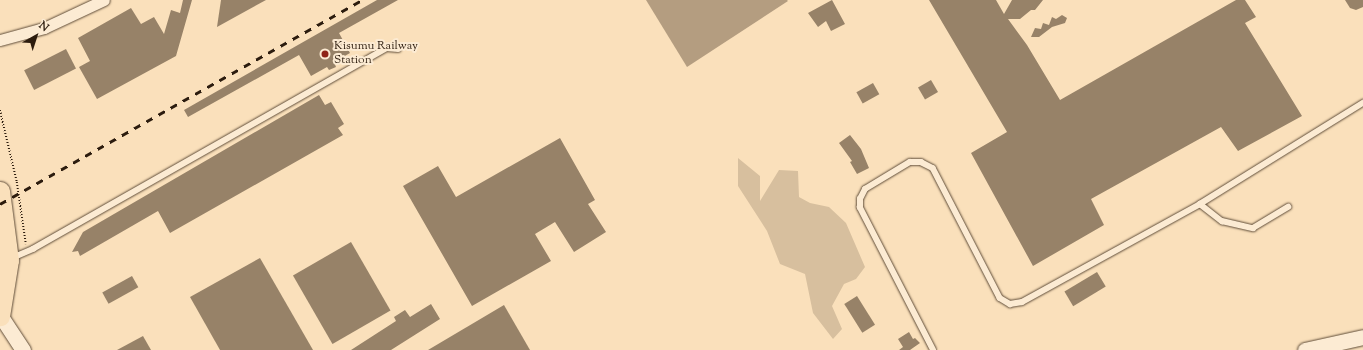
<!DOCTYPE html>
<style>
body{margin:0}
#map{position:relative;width:1363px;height:350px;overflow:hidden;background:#fae0bb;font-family:"Sorts Mill Goudy",serif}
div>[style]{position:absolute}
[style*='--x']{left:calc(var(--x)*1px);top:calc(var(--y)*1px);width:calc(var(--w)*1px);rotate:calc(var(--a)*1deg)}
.green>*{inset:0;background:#d7bf9e}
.water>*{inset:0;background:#b49d80}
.building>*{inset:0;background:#978268;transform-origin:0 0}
.path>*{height:1.5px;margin-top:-0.75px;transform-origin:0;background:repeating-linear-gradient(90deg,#2c1c0e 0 1px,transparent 0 3px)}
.roads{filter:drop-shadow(0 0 1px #604d39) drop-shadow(0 0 1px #604d39)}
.lane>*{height:5.5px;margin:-2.75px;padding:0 2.75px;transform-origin:2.75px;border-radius:2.75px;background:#fcebd3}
.street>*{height:11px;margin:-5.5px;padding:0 5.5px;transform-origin:5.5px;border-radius:5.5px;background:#fcebd3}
.secondary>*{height:15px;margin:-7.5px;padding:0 7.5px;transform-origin:7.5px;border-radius:7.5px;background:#fcebd3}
.highway>*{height:19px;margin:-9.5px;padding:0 9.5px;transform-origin:9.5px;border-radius:9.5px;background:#fae0bb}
.rail>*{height:3px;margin-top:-1.5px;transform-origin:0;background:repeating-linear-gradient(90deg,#2c1c0e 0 7px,transparent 0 14px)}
.dots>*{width:11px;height:11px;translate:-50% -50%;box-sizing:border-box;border:2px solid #fcebd3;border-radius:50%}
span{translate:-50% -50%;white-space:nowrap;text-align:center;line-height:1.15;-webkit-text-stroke:4px #fcebd3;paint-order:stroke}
.poi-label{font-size:12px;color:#2c1c0e}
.left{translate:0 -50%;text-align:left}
.north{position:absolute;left:16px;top:16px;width:40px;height:40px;-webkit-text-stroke:3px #fcebd3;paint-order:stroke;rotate:39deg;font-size:11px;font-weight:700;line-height:16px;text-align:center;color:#2c1c0e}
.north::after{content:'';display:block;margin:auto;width:14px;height:18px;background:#2c1c0e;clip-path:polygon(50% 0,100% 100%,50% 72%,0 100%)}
</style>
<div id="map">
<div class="green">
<div style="clip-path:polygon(738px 158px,760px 176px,760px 201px,779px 170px,798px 171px,799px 197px,810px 203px,829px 207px,846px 223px,865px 267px,856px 279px,844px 284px,832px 306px,842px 329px,833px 339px,813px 313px,805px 274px,780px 264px,767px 231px,738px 186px)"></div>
</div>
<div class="water">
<div style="clip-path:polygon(646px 0,787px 0,788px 1px,687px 67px)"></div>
</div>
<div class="building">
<div style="clip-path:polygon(183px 0,192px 0,176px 56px,97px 99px,79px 67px,90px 61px,78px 38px,131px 8px,141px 24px,154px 17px,164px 34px,171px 10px,180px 13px)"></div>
<div style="clip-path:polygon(221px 0,266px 0,217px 27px)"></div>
<div style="clip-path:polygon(377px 0,398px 0,339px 33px,350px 53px,334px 62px,336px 67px,329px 70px,327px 67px,311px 76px,299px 55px,188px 117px,184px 110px)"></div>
<div style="clip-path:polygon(832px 0,845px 24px,831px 31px,826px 21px,818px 27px,808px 13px)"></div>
<div style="clip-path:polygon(929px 0,996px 0,1004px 14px,1012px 0,1043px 0,1035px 10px,1031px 10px,1020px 19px,1008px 19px,1027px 45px,1060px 100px,1236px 0,1245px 0,1256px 17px,1245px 23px,1302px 116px,1238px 151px,1221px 127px,1091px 199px,1104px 225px,1033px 266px,971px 153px,1007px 132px)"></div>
<div style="clip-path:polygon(1345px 0,1363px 0,1363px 7px,1356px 10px,1350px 8px)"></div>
<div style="clip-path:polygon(1062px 15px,1067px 18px,1065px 23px,1052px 27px,1039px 37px,1031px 37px,1035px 28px,1041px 29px,1043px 23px,1049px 25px,1052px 17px,1056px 19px)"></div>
<div style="left:66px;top:49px;width:22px;height:47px;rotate:63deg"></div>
<div style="left:931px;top:80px;width:14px;height:15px;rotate:60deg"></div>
<div style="left:873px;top:83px;width:13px;height:19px;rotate:61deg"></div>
<div style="clip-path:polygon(319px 95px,325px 105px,331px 102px,344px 124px,338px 128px,343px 135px,170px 233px,158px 211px,80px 256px,78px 251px,72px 252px,83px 232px)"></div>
<div style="clip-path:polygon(850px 135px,861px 149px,869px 168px,857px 174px,850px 162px,852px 161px,839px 143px)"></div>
<div style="clip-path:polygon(560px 138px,595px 200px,588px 204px,606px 232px,574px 252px,555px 222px,535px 234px,551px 261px,472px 306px,403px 186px,438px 166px,456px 197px)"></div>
<div style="left:351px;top:242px;width:79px;height:67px;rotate:60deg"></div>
<div style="clip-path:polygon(260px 258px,313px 350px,220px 350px,190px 297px)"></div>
<div style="left:1097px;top:272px;width:17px;height:38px;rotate:59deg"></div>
<div style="left:132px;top:276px;width:13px;height:34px;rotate:61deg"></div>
<div style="left:857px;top:296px;width:34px;height:15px;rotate:58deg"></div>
<div style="clip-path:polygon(431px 304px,440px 319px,391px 350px,351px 350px,396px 321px,394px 317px,405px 310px,410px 317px)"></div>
<div style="clip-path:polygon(504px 305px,530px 350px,428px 350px)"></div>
<div style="clip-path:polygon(909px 332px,913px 339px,915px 338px,920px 343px,910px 350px,899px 350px,903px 347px,898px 339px)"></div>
<div style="clip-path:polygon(143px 336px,151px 350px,117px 350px)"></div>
</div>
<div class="path">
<div style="--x:0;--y:110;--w:74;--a:76.7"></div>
<div style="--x:17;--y:182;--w:63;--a:81.7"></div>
</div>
<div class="roads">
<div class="lane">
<div style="--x:1200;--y:204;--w:28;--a:38"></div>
<div style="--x:1222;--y:221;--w:32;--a:13"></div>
<div style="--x:1253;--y:228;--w:41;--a:-31"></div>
<div style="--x:12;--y:258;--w:23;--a:-23"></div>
<div style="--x:33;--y:249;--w:407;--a:-29.6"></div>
<div style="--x:387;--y:48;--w:11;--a:5"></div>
<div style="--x:933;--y:350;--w:160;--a:-117.2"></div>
<div style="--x:860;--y:208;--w:9;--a:-90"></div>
<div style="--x:860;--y:199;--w:11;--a:-63"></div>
<div style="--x:865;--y:189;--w:52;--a:-31"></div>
<div style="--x:910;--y:162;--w:11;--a:0"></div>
<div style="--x:921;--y:162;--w:13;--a:27"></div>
<div style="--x:933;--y:168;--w:146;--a:62.7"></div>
<div style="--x:1000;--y:298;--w:12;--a:31"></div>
<div style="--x:1010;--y:304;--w:12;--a:-9"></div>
<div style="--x:1022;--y:302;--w:203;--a:-28.8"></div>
<div style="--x:1200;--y:204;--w:192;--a:-31.8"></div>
</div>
<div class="street">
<div style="--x:0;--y:40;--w:46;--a:-15.3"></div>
<div style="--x:44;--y:28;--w:66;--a:-25"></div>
</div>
<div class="secondary">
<div style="--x:0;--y:315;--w:42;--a:56.7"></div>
<div style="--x:1305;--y:350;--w:59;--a:-12.6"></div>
</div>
<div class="highway">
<div style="--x:0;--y:191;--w:70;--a:82.6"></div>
<div style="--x:9;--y:260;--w:57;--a:99.1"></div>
</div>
</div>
<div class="rail">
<div style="--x:0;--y:204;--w:416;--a:-29.4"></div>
</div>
<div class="dots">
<div style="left:325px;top:54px;background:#8f2418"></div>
</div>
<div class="poi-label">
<span class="left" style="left:334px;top:54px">Kisumu Railway<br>Station</span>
</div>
<div class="north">N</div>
</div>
